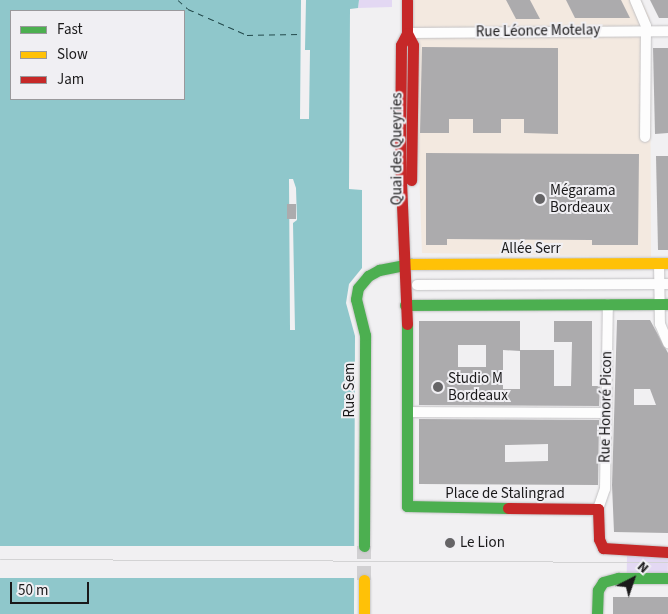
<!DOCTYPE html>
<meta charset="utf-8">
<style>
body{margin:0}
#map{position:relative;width:668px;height:614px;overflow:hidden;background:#f1f0f2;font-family:"Source Sans 3",sans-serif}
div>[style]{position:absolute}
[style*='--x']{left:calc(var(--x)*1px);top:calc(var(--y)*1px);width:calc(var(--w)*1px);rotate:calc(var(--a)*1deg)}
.commercial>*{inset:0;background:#f3e9e0}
.green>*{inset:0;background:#e3d8f3;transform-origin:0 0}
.water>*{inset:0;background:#8fc7cb}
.pier>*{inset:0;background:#f1f0f2;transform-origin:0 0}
.ferry>*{height:1px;margin-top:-0.5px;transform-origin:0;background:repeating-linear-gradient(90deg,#22494b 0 6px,transparent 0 11px)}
.building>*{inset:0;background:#acabad;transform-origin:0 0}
.secondary-tunnel>*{height:14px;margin-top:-7px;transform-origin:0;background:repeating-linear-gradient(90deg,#d1d0d2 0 14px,transparent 0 21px)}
.roads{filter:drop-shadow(0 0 1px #c2c1c3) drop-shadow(0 0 1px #c2c1c3)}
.street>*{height:10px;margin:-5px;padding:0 5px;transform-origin:5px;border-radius:5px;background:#fdfdfd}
.fast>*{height:11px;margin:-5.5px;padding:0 5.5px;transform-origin:5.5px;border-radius:5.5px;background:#4caf50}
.slow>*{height:11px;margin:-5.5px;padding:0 5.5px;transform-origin:5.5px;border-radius:5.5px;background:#ffc107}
.jam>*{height:11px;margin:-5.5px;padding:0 5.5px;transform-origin:5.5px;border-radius:5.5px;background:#c62828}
.tram>*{height:1px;margin:-0.5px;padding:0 0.5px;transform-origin:0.5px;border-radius:0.5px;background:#d3d3d4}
.dots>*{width:14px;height:14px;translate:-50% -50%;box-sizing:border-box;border:2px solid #f0eff3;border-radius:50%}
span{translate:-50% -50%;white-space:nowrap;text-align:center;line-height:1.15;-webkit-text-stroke:4px #f0eff3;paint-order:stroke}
.street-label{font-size:15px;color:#1a191a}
.poi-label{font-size:15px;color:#1a191a}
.left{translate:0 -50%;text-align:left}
.legend{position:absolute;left:10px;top:10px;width:175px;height:90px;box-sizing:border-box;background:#f0eff3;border:1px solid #9a999c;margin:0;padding:6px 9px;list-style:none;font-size:15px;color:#1a191a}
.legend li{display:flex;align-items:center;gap:10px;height:25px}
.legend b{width:25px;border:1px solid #9a999c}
.north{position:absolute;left:608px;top:554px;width:50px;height:50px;-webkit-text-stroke:4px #f0eff3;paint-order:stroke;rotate:41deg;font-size:14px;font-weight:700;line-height:20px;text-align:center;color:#1a191a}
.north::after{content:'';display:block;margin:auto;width:18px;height:22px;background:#1a191a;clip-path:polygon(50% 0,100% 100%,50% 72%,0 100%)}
.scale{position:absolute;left:10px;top:582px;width:79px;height:22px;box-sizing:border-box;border:2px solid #1a191a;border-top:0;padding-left:6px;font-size:15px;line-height:18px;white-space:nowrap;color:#1a191a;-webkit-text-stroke:4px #f0eff3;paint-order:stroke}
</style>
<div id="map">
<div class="commercial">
<div style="clip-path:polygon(413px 0,641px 0,650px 18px,651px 257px,422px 253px)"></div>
</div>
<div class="green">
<div style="clip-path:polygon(359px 0,392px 0,392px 7px,358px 8px)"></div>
<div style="left:627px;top:556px;width:41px;height:17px;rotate:1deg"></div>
</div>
<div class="water">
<div style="clip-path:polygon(evenodd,0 0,359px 0,358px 8px,350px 9px,349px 189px,362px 190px,362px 268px,349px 284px,346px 303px,355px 336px,354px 614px,0 614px,0 0,11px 11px,184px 11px,184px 99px,11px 99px,11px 11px)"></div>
</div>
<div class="pier">
<div style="clip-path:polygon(301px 0,306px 0,305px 50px,310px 50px,309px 119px,300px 119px)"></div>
<div style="clip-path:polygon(289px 179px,293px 179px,296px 188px,297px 220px,293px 223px,295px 330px,290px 330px)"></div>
<div style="left:0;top:546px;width:356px;height:32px"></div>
</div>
<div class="ferry">
<div style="--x:178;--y:0;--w:13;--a:42"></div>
<div style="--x:188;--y:9;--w:64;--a:23.8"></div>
<div style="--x:247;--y:35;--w:54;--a:-1.1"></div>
</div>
<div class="building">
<div style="clip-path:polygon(506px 0,530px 0,540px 19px,516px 19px)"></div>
<div style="clip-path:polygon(566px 0,621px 0,630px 18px,575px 18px)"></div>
<div style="clip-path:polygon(650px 0,668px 0,668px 18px,659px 18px)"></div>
<div style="clip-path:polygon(422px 47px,558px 48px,558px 134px,524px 133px,524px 119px,501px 119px,501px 133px,473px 133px,473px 119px,449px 119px,449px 133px,420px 133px)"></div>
<div style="clip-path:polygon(653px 48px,668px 48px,668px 133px,655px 134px)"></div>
<div style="clip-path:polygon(426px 153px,639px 154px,638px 245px,592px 245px,592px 240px,447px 239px,447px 245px,426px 245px)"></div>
<div style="clip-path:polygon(656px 156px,668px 156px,668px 250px,658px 250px)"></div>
<div style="left:287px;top:204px;width:9px;height:15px"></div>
<div style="clip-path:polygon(evenodd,617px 320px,650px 320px,668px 353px,668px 533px,614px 532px,612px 485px,617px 320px,634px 389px,650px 389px,656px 405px,634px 405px,634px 389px)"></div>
<div style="clip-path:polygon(evenodd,419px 321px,520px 321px,520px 351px,503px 350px,503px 389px,520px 389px,520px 350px,554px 350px,554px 386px,571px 386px,572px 342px,554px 342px,554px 321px,592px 321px,592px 386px,600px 386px,599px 406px,419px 405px,419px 321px,458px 345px,486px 345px,486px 367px,458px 367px,458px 345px)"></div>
<div style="clip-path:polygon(evenodd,419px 419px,599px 420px,598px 485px,419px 484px,419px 419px,548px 444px,548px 461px,505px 462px,505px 445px,548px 444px)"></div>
<div style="left:613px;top:597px;width:55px;height:17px"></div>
</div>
<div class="secondary-tunnel">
<div style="--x:364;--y:580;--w:34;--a:-90"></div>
</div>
<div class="roads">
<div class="street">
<div style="--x:635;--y:0;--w:28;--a:67"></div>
<div style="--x:646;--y:26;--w:111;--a:90.5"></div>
<div style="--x:407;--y:33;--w:261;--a:-0.4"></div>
<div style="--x:659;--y:263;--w:61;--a:89.1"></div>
<div style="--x:660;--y:324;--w:21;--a:67"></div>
<div style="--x:417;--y:285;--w:251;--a:-0.2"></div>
<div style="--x:407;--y:412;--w:198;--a:0.3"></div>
<div style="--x:598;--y:509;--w:21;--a:-71"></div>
<div style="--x:605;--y:489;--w:185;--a:-89.1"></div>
</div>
<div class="fast">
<div style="--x:405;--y:305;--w:263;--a:-0.2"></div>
<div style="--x:407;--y:324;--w:182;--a:90"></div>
<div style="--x:407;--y:506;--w:101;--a:1.1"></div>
<div style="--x:364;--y:546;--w:211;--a:-89.7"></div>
<div style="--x:365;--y:335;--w:37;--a:-104"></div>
<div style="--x:356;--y:299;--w:11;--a:-80"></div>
<div style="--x:358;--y:288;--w:16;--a:-50"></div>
<div style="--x:368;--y:276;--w:13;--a:-29"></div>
<div style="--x:379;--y:270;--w:33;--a:-11"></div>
<div style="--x:597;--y:614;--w:24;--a:-88"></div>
<div style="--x:598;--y:590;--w:9;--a:-58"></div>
<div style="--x:603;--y:582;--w:16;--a:-15"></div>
<div style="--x:618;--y:578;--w:50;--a:0"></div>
</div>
<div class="slow">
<div style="--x:411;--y:264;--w:257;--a:-0.2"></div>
<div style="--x:364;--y:580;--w:34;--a:90"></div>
</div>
<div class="jam">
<div style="--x:407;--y:0;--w:33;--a:90"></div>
<div style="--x:407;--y:33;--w:13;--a:63"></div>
<div style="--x:413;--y:45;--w:135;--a:90.8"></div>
<div style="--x:407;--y:324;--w:168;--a:-92.4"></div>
<div style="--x:400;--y:156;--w:111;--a:-89.5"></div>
<div style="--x:401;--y:45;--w:13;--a:-63"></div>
<div style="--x:508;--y:508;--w:90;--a:0.6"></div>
<div style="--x:598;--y:509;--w:30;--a:88"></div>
<div style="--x:599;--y:539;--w:10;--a:66"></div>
<div style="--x:603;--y:548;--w:65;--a:3.5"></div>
</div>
</div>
<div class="tram">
<div style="--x:0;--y:559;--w:668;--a:0.26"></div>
</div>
<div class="dots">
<div style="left:540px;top:199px;background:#656466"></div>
<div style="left:438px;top:387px;background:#656466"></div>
<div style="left:450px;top:543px;background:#656466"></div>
</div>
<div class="street-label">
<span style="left:538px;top:31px;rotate:-1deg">Rue Léonce Motelay</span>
<span style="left:397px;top:149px;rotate:-90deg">Quai des Queyries</span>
<span style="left:531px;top:249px">Allée Serr</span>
<span style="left:350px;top:390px;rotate:-90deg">Rue Sem</span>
<span style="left:606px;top:407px;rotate:-89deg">Rue Honoré Picon</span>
<span style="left:505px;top:494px">Place de Stalingrad</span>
</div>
<div class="poi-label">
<span class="left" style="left:550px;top:199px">Mégarama<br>Bordeaux</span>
<span class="left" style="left:448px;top:387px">Studio M<br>Bordeaux</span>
<span class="left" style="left:460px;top:543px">Le Lion</span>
</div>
<ul class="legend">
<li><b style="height:6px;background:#4caf50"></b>Fast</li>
<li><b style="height:6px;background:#ffc107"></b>Slow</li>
<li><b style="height:6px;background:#c62828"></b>Jam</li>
</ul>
<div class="north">N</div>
<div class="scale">50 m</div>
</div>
